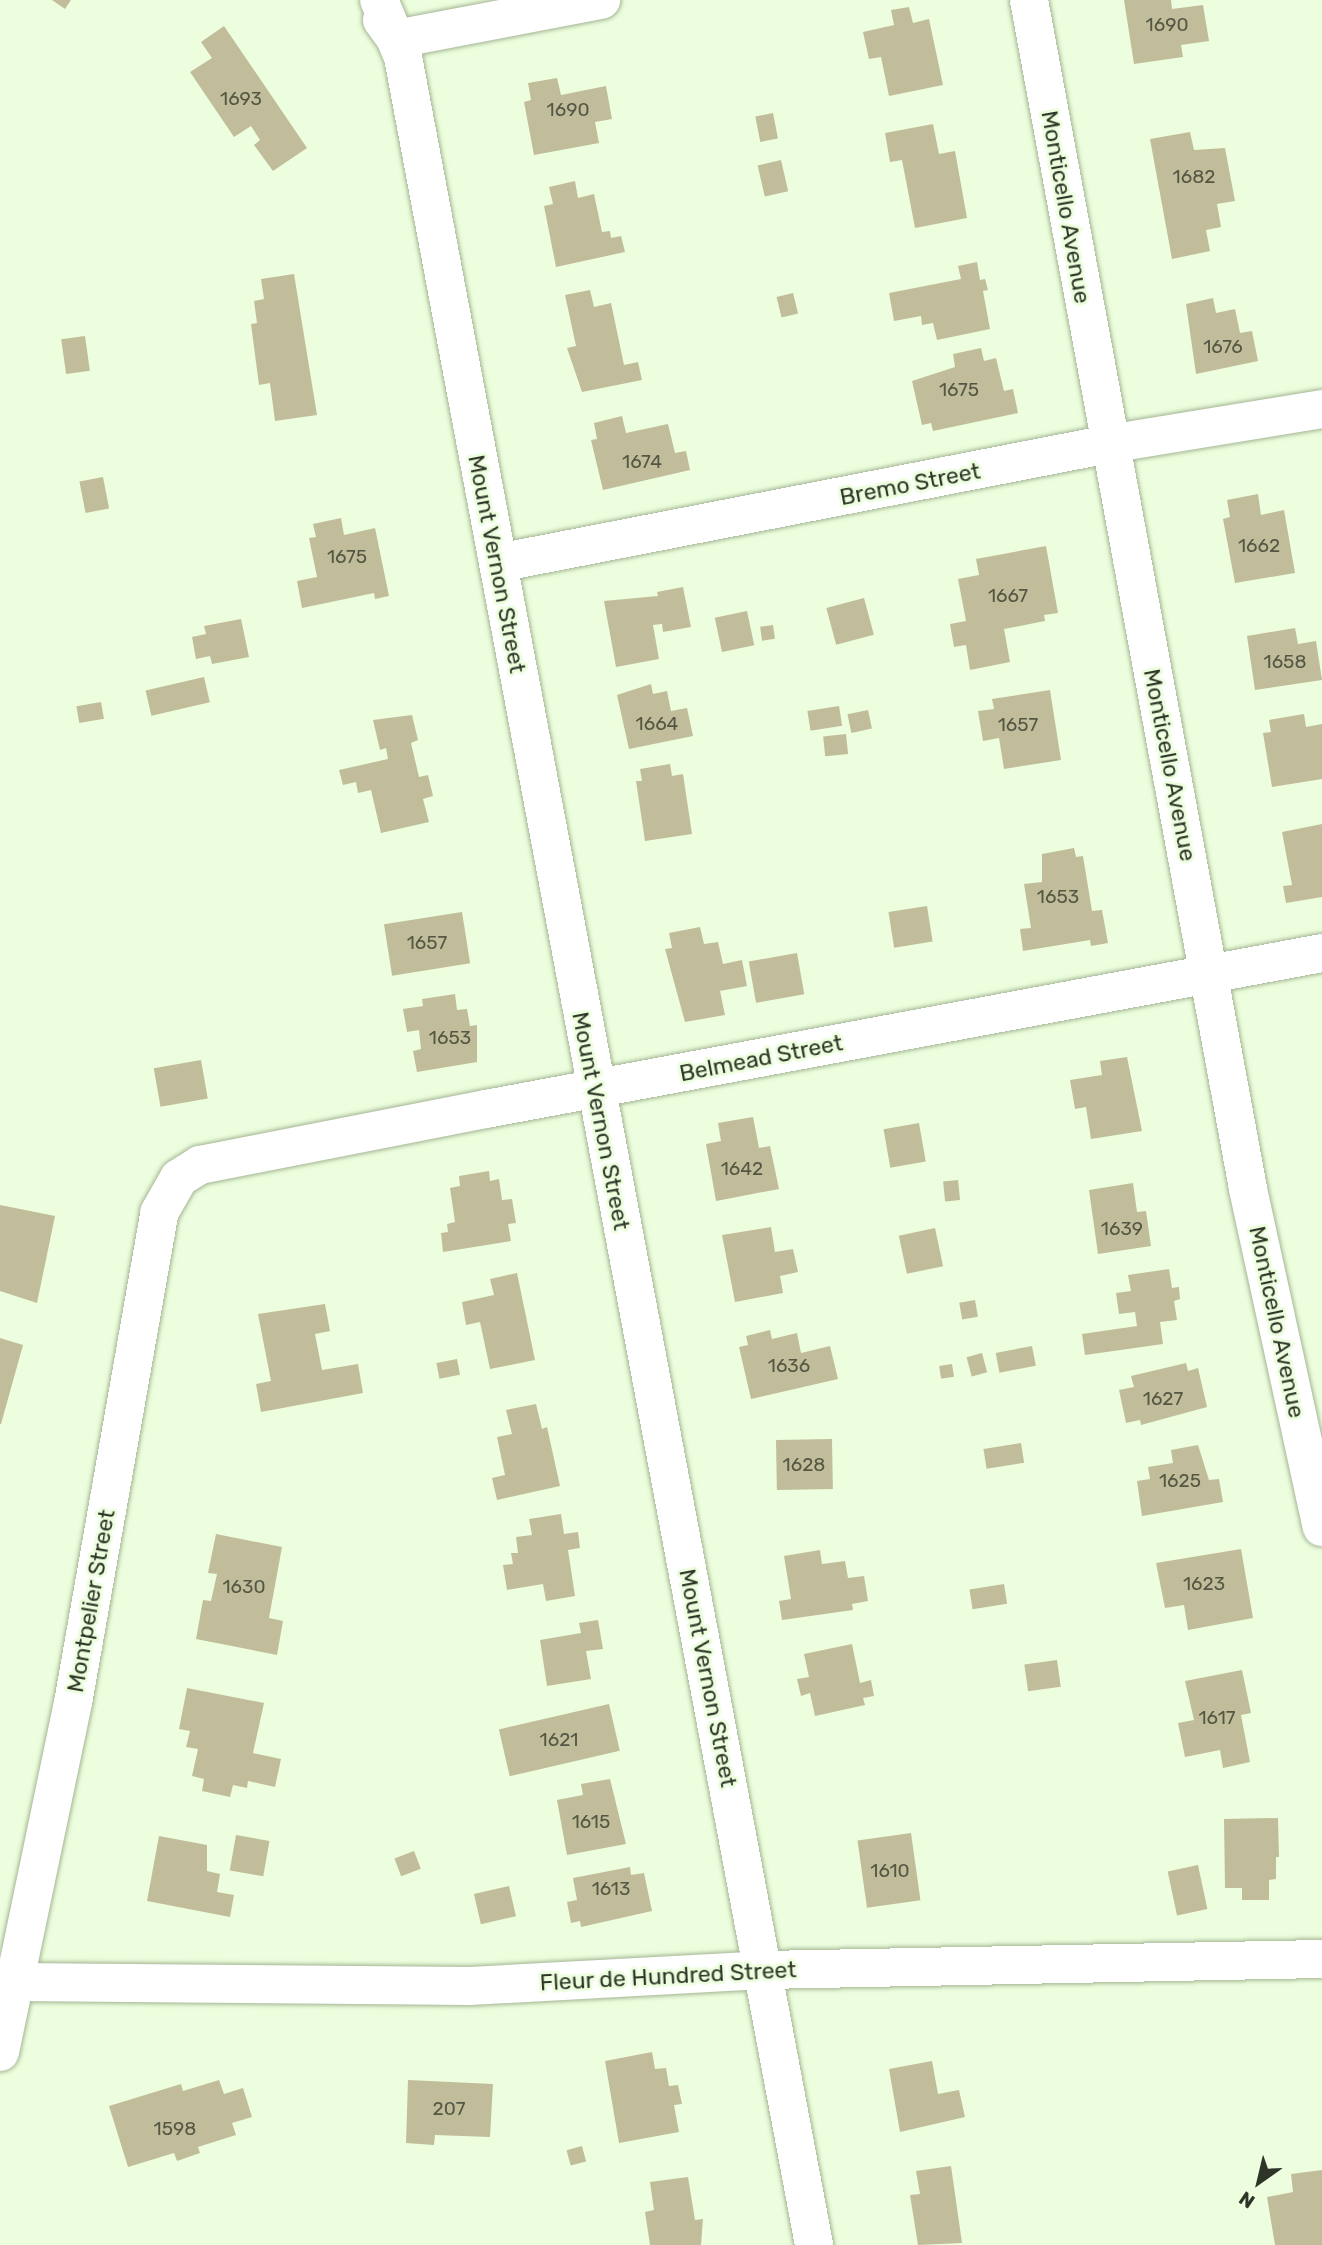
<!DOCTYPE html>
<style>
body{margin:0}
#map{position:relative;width:1322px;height:2245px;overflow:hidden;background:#ecfedd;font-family:Rubik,sans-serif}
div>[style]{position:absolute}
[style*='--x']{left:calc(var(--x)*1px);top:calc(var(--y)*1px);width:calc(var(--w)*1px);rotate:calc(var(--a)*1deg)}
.building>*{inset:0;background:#c1bd9a;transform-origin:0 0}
.roads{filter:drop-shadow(0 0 2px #a4b595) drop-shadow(0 0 2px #a4b595)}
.minor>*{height:38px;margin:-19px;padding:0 19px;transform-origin:19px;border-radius:19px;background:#fff}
span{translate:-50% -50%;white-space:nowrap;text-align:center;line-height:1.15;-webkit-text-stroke:6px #ecfedd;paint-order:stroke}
.number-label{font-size:19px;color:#535744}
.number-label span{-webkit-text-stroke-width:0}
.street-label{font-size:23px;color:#2e3528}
.north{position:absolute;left:1224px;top:2147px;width:70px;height:70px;-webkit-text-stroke:5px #ecfedd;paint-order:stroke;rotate:214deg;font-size:19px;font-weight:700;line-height:28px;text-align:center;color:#2e3528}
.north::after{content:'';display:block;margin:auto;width:24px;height:32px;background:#2e3528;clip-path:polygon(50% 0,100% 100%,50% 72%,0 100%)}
</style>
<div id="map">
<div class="building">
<div style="clip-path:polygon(52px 0,71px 0,65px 9px)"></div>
<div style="clip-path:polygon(1124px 0,1171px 0,1172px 9px,1203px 5px,1209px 41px,1181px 45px,1183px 57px,1134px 64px)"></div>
<div style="clip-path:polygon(909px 7px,913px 23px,929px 19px,943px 85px,889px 96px,881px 57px,869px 59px,863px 32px,894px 25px,891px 10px)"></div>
<div style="clip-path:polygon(224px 26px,307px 148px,273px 171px,254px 145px,260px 140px,251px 126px,234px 137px,190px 72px,212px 58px,201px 42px)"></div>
<div style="clip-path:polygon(557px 78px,561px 95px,606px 86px,612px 119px,595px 122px,599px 143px,534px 155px,524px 102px,531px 100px,528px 83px)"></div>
<div style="left:773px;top:113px;width:26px;height:18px;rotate:79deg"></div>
<div style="clip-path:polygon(933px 124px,939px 154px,955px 151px,967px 218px,915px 228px,902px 160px,890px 162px,885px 133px)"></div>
<div style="clip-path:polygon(1190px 132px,1194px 150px,1225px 148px,1235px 201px,1217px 204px,1221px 227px,1206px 230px,1210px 251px,1172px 259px,1150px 139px)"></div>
<div style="left:781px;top:160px;width:32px;height:24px;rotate:77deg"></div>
<div style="clip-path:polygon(575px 181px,578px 198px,594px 194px,602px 232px,610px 231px,611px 238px,621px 236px,625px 252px,556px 267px,544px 206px,553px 204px,549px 187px)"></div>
<div style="clip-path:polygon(977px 262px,980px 280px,985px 279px,988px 290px,983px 291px,990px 329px,937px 340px,933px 323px,922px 325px,921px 316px,894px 321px,889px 293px,961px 279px,958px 266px)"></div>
<div style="clip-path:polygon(294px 274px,317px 415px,275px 421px,270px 383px,259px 385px,251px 324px,257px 323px,254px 301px,264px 299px,261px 279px)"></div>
<div style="clip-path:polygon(590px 290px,594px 307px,611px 303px,624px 365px,638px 362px,642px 380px,582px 392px,567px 348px,576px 346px,565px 295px)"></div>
<div style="left:793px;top:293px;width:21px;height:17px;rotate:76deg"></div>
<div style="clip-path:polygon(1213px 298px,1216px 313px,1235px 309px,1240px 333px,1252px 331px,1258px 361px,1196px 374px,1186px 304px)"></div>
<div style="left:85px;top:336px;width:35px;height:24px;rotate:82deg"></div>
<div style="clip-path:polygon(981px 348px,984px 361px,996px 358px,1004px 391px,1013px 389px,1018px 413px,933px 431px,931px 423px,922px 425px,912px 381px,955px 367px,953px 354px)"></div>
<div style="clip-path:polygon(622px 416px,626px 433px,668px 424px,675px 453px,686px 451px,690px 470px,603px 490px,591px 440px,597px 439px,594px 423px)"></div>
<div style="left:103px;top:477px;width:32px;height:24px;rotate:79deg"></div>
<div style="clip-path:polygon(1258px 494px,1261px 515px,1284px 510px,1295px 573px,1235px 583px,1223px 519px,1230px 517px,1227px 500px)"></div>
<div style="clip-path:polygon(341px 518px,344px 535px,375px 528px,389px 596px,375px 599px,374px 593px,302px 608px,297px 581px,317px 577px,309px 538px,316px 537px,313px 524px)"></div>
<div style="clip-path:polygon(1046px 546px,1058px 613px,1044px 615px,1045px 621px,1004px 629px,1010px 662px,970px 670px,966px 645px,954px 647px,950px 624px,966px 621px,958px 579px,979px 575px,976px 559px)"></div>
<div style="clip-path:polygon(683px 587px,691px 627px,663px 632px,662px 624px,653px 625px,659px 659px,616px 667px,604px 601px,658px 596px,657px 592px)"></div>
<div style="left:864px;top:598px;width:38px;height:39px;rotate:75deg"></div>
<div style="left:747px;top:611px;width:35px;height:33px;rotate:78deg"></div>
<div style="clip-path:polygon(241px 619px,249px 657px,212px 664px,210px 656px,196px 659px,192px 637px,206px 634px,204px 626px)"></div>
<div style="left:773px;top:625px;width:14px;height:13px;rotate:82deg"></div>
<div style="clip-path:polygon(1295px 628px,1298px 644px,1316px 641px,1322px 680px,1255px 690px,1247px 636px)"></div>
<div style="left:204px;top:677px;width:26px;height:60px;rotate:77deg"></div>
<div style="clip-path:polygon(651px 684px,653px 694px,667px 691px,671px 711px,687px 708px,693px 736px,629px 749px,617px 695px)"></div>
<div style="clip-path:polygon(1050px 690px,1061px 760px,1004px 769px,999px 738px,983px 741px,978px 711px,994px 709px,992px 699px)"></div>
<div style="left:101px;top:702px;width:17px;height:25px;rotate:80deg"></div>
<div style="left:839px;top:706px;width:20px;height:32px;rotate:81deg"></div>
<div style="left:868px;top:710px;width:19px;height:21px;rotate:78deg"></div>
<div style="clip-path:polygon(1304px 714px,1306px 727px,1322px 724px,1322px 779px,1272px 787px,1263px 733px,1271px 732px,1269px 720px)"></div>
<div style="clip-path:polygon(412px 715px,418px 740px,411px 743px,419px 777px,428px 775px,433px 796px,423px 799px,429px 822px,381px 833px,371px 790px,358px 793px,356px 782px,343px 785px,339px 770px,388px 759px,386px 748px,380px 750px,373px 720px)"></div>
<div style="left:846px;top:734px;width:20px;height:23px;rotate:84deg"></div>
<div style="clip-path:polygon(670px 764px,672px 776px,683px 774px,692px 834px,645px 841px,636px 781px,642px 781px,640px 769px)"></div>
<div style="clip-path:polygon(1322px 824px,1322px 897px,1286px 903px,1283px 886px,1292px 885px,1282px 832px)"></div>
<div style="clip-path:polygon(1074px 848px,1076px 857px,1083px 856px,1092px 911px,1102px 910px,1108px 943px,1091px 946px,1090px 940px,1023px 951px,1020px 929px,1031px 928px,1024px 884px,1042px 882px,1042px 854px)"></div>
<div style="left:927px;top:906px;width:36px;height:39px;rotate:81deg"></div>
<div style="left:462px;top:912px;width:52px;height:79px;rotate:81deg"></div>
<div style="clip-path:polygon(700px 927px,704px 944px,718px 942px,723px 964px,742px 960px,747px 986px,720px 991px,725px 1015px,685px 1022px,665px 949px,672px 948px,669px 933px)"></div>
<div style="left:797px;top:953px;width:42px;height:49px;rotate:80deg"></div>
<div style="clip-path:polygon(455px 994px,457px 1010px,467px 1009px,470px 1026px,477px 1025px,477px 1062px,417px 1072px,413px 1051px,421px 1049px,419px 1030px,407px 1032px,403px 1009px,423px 1006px,422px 999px)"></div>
<div style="clip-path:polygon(1127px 1057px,1142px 1131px,1091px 1139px,1086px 1107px,1075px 1109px,1070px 1080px,1102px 1075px,1100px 1061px)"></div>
<div style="left:201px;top:1060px;width:39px;height:48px;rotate:80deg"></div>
<div style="clip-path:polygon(753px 1117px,759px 1148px,770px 1146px,779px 1189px,716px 1201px,706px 1144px,721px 1141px,718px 1123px)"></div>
<div style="left:919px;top:1123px;width:39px;height:36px;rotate:80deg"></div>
<div style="clip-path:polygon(489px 1171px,490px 1181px,499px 1179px,502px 1200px,512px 1199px,516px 1223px,508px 1224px,511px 1241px,443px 1252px,441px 1233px,448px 1232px,447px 1224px,455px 1222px,450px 1188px,460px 1186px,459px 1176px)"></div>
<div style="left:958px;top:1180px;width:20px;height:15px;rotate:84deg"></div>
<div style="clip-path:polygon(1133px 1183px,1137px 1212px,1146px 1211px,1151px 1246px,1098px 1254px,1089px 1190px)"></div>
<div style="clip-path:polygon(0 1205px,55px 1216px,37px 1303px,0 1291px)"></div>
<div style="clip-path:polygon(771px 1227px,775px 1252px,793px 1249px,798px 1272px,780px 1276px,783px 1293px,735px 1302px,722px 1235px)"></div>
<div style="left:935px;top:1228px;width:39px;height:37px;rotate:78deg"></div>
<div style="clip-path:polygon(1169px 1269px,1172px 1288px,1179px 1287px,1180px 1299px,1174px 1301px,1177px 1320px,1160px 1322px,1163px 1344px,1085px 1355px,1082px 1334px,1137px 1326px,1135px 1312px,1119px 1314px,1116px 1293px,1131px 1291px,1128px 1275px)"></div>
<div style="clip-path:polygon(517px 1273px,535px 1360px,490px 1369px,480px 1322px,466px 1325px,462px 1302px,494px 1295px,490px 1279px)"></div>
<div style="left:975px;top:1300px;width:17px;height:16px;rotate:80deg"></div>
<div style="clip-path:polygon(325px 1304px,330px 1331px,315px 1334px,322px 1370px,358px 1364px,363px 1393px,261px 1412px,256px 1384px,271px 1381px,258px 1314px)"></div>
<div style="clip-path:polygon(770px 1330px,772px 1339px,797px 1333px,801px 1353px,830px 1346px,838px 1379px,751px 1399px,739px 1347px,748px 1345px,746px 1336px)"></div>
<div style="clip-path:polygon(0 1338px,23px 1345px,1px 1424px,0 1424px)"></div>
<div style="left:1032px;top:1346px;width:20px;height:37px;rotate:79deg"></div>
<div style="left:982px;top:1353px;width:20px;height:16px;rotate:75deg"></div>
<div style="left:457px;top:1359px;width:16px;height:21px;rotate:79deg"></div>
<div style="clip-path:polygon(1186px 1363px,1188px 1371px,1198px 1368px,1207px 1407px,1141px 1425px,1140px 1420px,1126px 1423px,1119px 1390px,1134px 1387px,1131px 1376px)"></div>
<div style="left:952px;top:1364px;width:13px;height:13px;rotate:81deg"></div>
<div style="clip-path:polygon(536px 1404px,542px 1429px,547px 1427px,560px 1486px,497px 1500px,492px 1478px,505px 1475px,497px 1437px,512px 1434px,506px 1410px)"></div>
<div style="left:832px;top:1439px;width:50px;height:56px;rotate:89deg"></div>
<div style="left:1021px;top:1443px;width:20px;height:38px;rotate:81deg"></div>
<div style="clip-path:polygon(1198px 1445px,1209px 1480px,1219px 1479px,1223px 1502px,1142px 1516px,1137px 1481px,1150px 1479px,1148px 1467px,1173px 1463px,1171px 1450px)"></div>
<div style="clip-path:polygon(561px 1514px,564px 1534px,578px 1532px,580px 1548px,568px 1550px,575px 1596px,546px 1601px,543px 1584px,507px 1590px,503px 1565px,513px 1564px,511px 1553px,518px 1553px,516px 1537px,532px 1535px,529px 1519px)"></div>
<div style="clip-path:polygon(216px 1534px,282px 1547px,269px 1618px,283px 1621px,277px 1655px,196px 1639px,203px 1600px,211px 1601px,217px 1574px,208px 1573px)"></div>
<div style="clip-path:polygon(1241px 1549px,1253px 1618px,1188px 1630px,1184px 1605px,1165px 1608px,1156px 1563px)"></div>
<div style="clip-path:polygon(820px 1550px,822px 1564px,845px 1561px,848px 1578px,864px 1576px,868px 1601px,852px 1604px,853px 1610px,782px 1620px,779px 1601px,791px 1599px,784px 1556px)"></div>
<div style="left:1004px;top:1584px;width:20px;height:35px;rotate:81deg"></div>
<div style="clip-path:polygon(598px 1620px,603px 1649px,586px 1651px,591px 1679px,547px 1686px,540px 1640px,581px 1633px,579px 1623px)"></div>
<div style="clip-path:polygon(852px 1644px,860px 1683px,871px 1680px,874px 1696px,863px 1698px,865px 1705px,815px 1716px,810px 1693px,801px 1696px,797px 1679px,809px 1677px,804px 1654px)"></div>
<div style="left:1057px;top:1660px;width:27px;height:33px;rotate:82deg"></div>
<div style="clip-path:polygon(1242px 1670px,1251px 1713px,1241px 1715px,1250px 1762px,1223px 1768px,1220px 1750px,1185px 1757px,1178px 1723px,1194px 1720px,1185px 1681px)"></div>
<div style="clip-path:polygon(187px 1688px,264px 1703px,253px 1753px,281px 1759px,275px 1787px,248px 1781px,247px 1788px,233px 1785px,230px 1797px,202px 1791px,204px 1779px,192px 1776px,198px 1749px,186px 1747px,190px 1731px,179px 1729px)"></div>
<div style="left:609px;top:1704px;width:48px;height:113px;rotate:77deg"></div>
<div style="clip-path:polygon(610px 1779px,626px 1844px,567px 1855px,557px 1800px,583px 1795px,581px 1784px)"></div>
<div style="clip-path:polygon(1278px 1818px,1279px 1857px,1276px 1857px,1276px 1879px,1269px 1880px,1269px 1900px,1242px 1900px,1242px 1888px,1225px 1888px,1224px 1819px)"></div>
<div style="left:911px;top:1833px;width:68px;height:54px;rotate:82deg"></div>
<div style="left:236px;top:1835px;width:34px;height:36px;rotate:10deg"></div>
<div style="clip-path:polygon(159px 1836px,207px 1845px,207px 1871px,220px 1874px,217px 1892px,234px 1895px,230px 1917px,147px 1901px)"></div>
<div style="left:414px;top:1851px;width:19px;height:21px;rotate:69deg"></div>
<div style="left:1198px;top:1865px;width:45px;height:31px;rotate:78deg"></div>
<div style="clip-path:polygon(630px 1867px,631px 1875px,644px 1873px,652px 1911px,581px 1927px,580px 1921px,571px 1923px,567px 1902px,577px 1900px,573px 1878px)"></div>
<div style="left:509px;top:1886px;width:31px;height:36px;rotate:77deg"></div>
<div style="clip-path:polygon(652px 2052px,655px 2069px,666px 2068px,669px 2086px,678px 2085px,682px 2104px,674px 2105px,679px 2132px,619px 2143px,605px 2061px)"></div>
<div style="clip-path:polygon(932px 2061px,938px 2094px,959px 2090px,965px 2117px,900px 2132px,889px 2069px)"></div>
<div style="clip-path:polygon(219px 2080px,224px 2094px,243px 2088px,252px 2117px,232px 2123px,236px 2135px,198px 2147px,200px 2153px,177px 2161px,174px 2153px,128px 2167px,109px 2106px,181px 2084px,183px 2091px)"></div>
<div style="clip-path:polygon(408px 2080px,493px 2084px,490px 2137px,435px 2135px,434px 2145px,406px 2143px)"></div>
<div style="left:582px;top:2146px;width:16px;height:16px;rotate:75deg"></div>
<div style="clip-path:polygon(951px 2166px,962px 2243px,918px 2245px,910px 2195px,920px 2194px,916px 2171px)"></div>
<div style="clip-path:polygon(1322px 2170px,1322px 2245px,1275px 2245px,1267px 2197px,1293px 2192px,1291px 2174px)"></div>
<div style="clip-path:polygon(688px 2177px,695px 2220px,703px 2219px,701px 2245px,650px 2245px,645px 2212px,654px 2210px,650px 2182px)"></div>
</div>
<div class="roads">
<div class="minor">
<div style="--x:379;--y:0;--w:62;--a:67.2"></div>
<div style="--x:403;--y:57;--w:2226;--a:79.36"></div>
<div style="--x:1029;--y:0;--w:1209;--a:79.56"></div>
<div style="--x:1248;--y:1189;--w:346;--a:77.7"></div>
<div style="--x:382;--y:20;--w:24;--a:54"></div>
<div style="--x:396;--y:39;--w:209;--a:-10.8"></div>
<div style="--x:498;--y:563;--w:622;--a:-11.02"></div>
<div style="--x:1109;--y:444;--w:216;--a:-9.3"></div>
<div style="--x:15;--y:1982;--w:455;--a:0.5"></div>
<div style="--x:470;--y:1986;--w:294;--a:-3.1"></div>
<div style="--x:764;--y:1970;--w:558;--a:-1.13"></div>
<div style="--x:0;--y:2052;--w:357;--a:-78.2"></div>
<div style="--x:73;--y:1703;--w:497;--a:-80"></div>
<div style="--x:159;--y:1213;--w:40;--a:-60.3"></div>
<div style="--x:179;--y:1178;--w:25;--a:-32"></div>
<div style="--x:200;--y:1165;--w:291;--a:-11.1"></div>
<div style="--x:486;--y:1109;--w:850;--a:-10.57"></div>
</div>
</div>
<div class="number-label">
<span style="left:1167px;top:25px">1690</span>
<span style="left:241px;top:99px">1693</span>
<span style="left:568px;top:110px">1690</span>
<span style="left:1194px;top:177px">1682</span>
<span style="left:1223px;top:347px">1676</span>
<span style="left:959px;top:390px">1675</span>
<span style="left:642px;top:462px">1674</span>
<span style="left:1259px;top:546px">1662</span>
<span style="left:347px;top:557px">1675</span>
<span style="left:1008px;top:596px">1667</span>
<span style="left:1285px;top:662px">1658</span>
<span style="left:657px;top:724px">1664</span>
<span style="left:1018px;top:725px">1657</span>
<span style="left:1058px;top:897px">1653</span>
<span style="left:427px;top:943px">1657</span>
<span style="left:450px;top:1038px">1653</span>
<span style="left:742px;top:1169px">1642</span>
<span style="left:1122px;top:1229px">1639</span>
<span style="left:789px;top:1366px">1636</span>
<span style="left:1163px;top:1399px">1627</span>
<span style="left:804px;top:1465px">1628</span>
<span style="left:1180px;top:1481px">1625</span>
<span style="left:1204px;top:1584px">1623</span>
<span style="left:244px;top:1587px">1630</span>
<span style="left:1217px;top:1718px">1617</span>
<span style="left:559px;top:1740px">1621</span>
<span style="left:591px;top:1822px">1615</span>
<span style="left:890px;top:1871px">1610</span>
<span style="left:611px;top:1889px">1613</span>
<span style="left:449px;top:2109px">207</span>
<span style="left:175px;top:2129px">1598</span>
</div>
<div class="street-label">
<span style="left:1066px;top:207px;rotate:80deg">Monticello Avenue</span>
<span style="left:910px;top:484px;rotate:-11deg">Bremo Street</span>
<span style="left:497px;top:564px;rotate:79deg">Mount Vernon Street</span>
<span style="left:1170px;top:765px;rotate:79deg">Monticello Avenue</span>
<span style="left:761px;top:1058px;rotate:-11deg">Belmead Street</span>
<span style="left:601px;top:1121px;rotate:79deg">Mount Vernon Street</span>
<span style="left:1277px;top:1322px;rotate:78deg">Monticello Avenue</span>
<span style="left:91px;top:1601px;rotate:-80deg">Montpelier Street</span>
<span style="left:708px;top:1678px;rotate:79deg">Mount Vernon Street</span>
<span style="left:668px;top:1976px;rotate:-3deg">Fleur de Hundred Street</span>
</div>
<div class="north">N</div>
</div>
